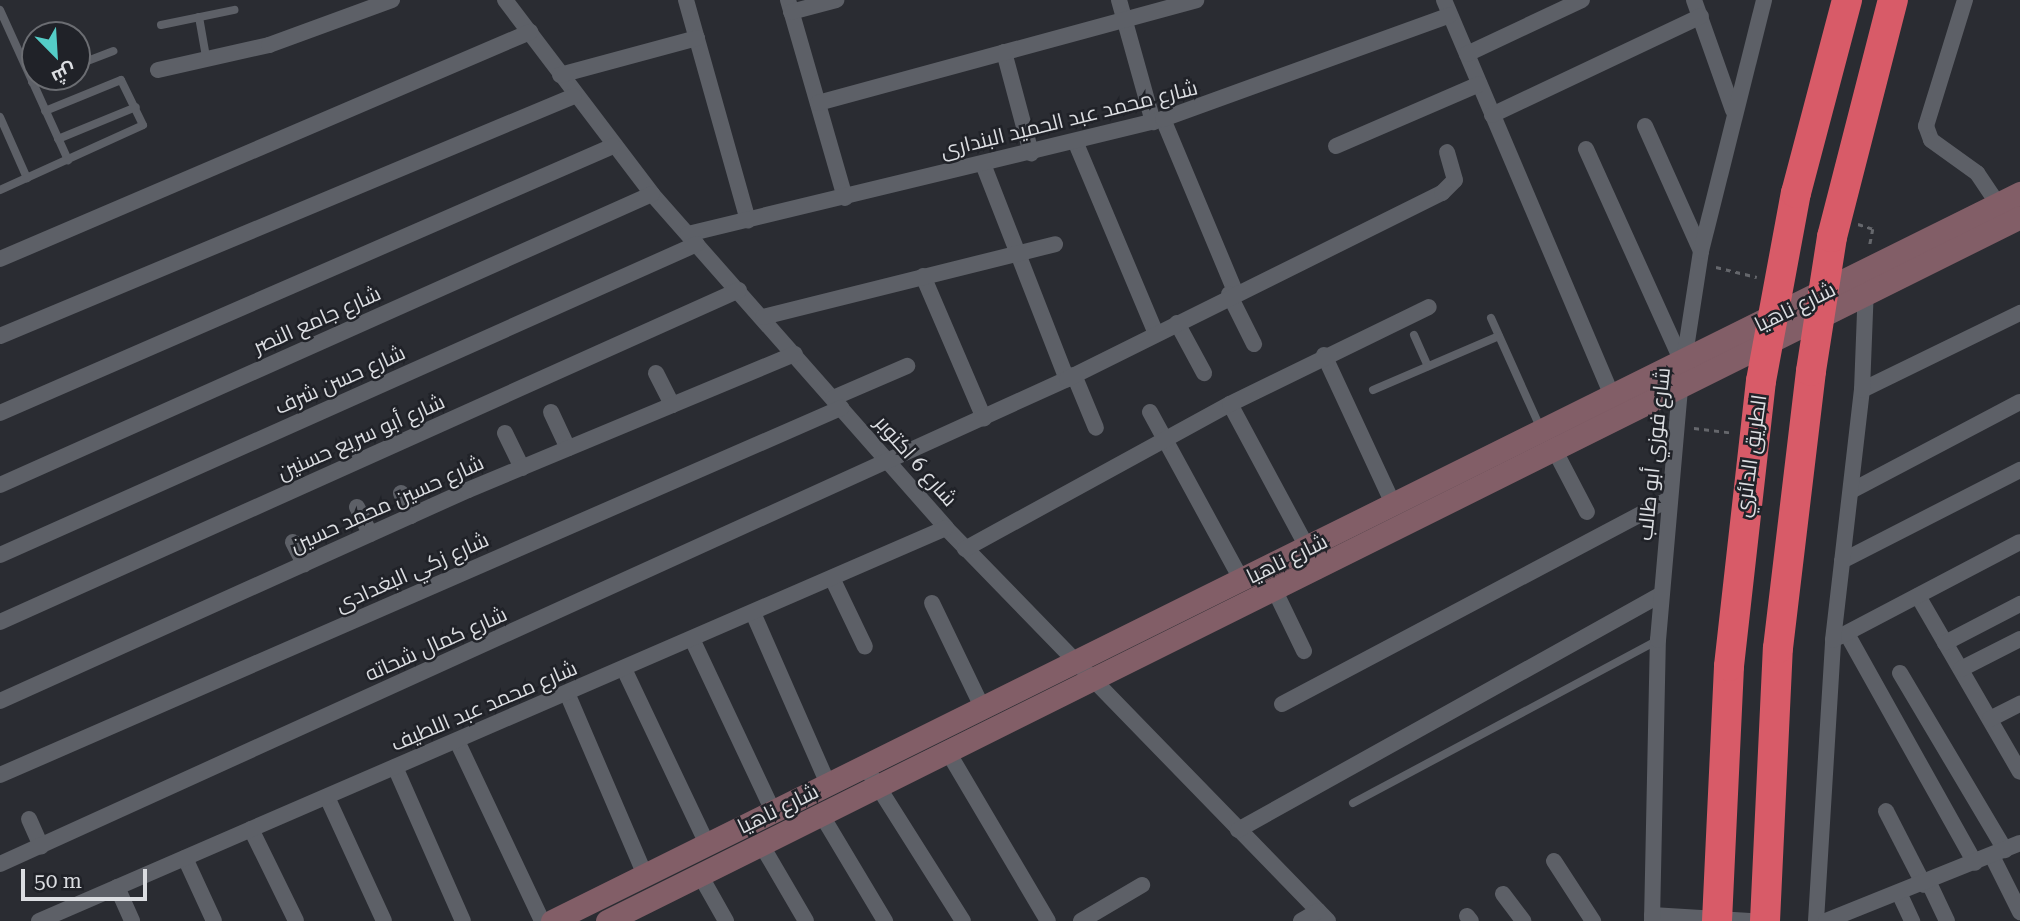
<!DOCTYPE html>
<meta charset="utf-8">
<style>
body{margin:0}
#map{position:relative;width:2020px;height:921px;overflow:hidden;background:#2a2c32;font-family:"Roboto Serif",Cairo,serif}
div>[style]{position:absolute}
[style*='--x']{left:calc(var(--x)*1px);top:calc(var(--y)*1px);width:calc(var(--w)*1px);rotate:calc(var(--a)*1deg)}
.path>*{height:2.5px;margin-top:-1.25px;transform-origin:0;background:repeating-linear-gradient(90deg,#65676c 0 5px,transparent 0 10px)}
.service>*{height:8px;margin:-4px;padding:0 4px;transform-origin:4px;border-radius:4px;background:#5d6067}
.minor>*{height:16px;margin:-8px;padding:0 8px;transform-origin:8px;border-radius:8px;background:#5d6067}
.secondary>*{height:23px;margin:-11.5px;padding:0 11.5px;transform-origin:11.5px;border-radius:11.5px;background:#825e67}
.motorway>*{height:30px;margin:-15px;padding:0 15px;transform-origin:15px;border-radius:15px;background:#d85b68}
span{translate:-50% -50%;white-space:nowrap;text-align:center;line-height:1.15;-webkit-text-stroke:5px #202228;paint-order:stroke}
.street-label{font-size:21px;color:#dbdde1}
.north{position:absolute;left:21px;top:21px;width:70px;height:70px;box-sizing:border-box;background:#202228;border:2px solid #6b6d72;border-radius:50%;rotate:156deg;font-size:19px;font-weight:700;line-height:28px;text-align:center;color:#dbdde1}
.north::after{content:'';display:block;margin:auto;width:24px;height:32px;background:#54cdc7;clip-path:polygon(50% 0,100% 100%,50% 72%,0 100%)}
.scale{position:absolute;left:21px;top:869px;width:126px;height:32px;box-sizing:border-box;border:4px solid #dbdde1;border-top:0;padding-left:9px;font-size:21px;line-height:24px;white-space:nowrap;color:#dbdde1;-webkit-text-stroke:5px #202228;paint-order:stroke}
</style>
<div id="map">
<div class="path">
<div style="--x:1858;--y:224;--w:16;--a:18"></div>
<div style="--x:1873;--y:229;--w:16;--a:101"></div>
<div style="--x:1716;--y:267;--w:42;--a:13.7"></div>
<div style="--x:1694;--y:428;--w:38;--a:7"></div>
</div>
<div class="service">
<div style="--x:0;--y:10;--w:165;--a:65.6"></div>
<div style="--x:199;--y:17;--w:39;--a:80"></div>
<div style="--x:161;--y:25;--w:75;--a:-11.6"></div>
<div style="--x:77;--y:65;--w:39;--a:-21"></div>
<div style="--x:32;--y:82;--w:14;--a:-21"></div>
<div style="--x:0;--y:117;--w:67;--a:66.1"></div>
<div style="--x:58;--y:139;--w:84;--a:-22.3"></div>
<div style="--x:0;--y:190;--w:157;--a:-24.4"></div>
<div style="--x:143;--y:125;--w:50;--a:-116.1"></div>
<div style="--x:121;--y:80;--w:82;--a:157.8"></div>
<div style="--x:1491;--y:318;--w:120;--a:65.8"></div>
<div style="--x:1414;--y:335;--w:34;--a:66"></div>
<div style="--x:1373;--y:390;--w:137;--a:-23.2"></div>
<div style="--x:1353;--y:803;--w:346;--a:-28.1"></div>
</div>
<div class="minor">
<div style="--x:505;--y:0;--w:243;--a:52.8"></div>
<div style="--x:652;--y:194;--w:445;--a:48.6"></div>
<div style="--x:946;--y:528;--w:548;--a:45.81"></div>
<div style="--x:686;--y:0;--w:229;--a:74.3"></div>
<div style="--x:788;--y:0;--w:206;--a:73.9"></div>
<div style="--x:1119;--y:0;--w:127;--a:74.4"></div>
<div style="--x:1444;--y:0;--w:432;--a:67"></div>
<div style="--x:1694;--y:0;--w:117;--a:70.5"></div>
<div style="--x:1965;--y:0;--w:132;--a:107.2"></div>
<div style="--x:1926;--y:126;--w:15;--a:70"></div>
<div style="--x:1931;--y:140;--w:57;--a:35.7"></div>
<div style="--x:1977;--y:173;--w:37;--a:56"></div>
<div style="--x:791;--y:12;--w:47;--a:-14.9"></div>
<div style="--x:1004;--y:52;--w:105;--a:75"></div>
<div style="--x:1467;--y:54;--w:127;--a:-25.2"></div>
<div style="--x:158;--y:70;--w:114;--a:-12.7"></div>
<div style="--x:269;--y:45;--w:131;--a:-20.1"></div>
<div style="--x:560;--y:75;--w:142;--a:-15.1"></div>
<div style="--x:818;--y:103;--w:392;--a:-15.2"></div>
<div style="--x:1492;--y:115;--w:231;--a:-25.3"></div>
<div style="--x:1163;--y:119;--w:186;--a:67.3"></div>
<div style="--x:1645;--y:126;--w:137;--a:65.9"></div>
<div style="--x:1075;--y:141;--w:209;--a:67.2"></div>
<div style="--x:1336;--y:146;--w:156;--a:-23.4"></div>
<div style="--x:1586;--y:149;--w:236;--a:65.7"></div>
<div style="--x:983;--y:164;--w:231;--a:68.7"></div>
<div style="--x:688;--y:234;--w:489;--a:-13.6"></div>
<div style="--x:1163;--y:119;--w:305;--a:-19.9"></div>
<div style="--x:0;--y:259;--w:577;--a:-23.19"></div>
<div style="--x:923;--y:276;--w:155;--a:66.8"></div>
<div style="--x:1229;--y:294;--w:56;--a:63.4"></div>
<div style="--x:763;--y:317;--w:301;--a:-14"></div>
<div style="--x:1177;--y:323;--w:57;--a:61.6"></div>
<div style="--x:0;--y:336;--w:622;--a:-22.69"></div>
<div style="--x:1324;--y:355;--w:166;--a:65.1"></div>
<div style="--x:656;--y:373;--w:36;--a:63"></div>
<div style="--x:1074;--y:375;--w:57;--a:67.5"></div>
<div style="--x:1862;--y:390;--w:176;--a:-26"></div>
<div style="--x:833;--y:398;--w:81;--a:-23.4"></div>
<div style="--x:1230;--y:404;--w:165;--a:61.7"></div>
<div style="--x:551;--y:412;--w:40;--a:65"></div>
<div style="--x:1150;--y:412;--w:192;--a:61.4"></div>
<div style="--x:0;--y:413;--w:669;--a:-23.54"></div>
<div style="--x:505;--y:433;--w:39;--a:64"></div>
<div style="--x:1554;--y:449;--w:71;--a:62.4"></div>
<div style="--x:0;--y:485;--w:714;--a:-24.05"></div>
<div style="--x:1851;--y:491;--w:191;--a:-27.8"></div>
<div style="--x:401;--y:493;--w:25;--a:67"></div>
<div style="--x:357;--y:507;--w:30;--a:64"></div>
<div style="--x:293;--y:542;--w:25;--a:63"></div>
<div style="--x:965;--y:549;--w:302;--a:-28.7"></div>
<div style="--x:1230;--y:404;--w:221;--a:-26"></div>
<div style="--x:0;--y:555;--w:763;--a:-24.05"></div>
<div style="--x:1842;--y:561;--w:200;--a:-27.1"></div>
<div style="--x:832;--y:578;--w:76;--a:64.4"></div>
<div style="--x:1274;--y:589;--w:69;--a:64.2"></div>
<div style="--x:1918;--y:596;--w:203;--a:59.9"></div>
<div style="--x:932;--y:603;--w:115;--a:64.3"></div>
<div style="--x:753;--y:613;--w:187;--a:66.3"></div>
<div style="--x:0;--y:622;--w:810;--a:-24.19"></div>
<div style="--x:1847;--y:634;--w:262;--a:60.8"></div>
<div style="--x:1839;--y:637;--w:204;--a:-27.7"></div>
<div style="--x:692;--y:639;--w:190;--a:64.8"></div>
<div style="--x:1945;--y:643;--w:85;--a:-27.5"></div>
<div style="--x:624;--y:669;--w:194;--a:64.6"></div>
<div style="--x:1961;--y:669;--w:66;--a:-27"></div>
<div style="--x:1900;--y:673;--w:206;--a:59.3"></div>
<div style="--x:567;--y:693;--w:198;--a:66.8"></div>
<div style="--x:0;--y:701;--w:513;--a:-24.27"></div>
<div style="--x:468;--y:490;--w:354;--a:-22.6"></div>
<div style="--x:1282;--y:704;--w:438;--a:-27.9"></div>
<div style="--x:1990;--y:719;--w:34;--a:-27"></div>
<div style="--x:457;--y:741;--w:199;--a:64.7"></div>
<div style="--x:948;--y:752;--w:196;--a:59.4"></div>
<div style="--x:865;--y:766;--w:183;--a:57.7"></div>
<div style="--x:395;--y:767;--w:168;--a:66.2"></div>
<div style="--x:0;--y:775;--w:918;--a:-23.58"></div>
<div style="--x:327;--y:797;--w:136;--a:65.3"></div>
<div style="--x:1886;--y:811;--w:83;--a:62.8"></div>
<div style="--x:821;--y:814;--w:125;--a:59.1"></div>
<div style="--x:29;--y:819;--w:30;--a:66"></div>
<div style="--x:251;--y:829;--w:102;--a:63.9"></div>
<div style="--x:1238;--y:830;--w:483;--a:-29.1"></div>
<div style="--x:761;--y:844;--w:89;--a:59.7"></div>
<div style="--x:1992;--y:856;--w:63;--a:63.4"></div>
<div style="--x:185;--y:858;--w:69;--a:65.3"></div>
<div style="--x:1554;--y:861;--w:72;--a:57"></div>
<div style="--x:0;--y:864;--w:1172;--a:-24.44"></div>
<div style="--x:1067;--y:379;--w:419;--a:-26.4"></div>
<div style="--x:1442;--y:193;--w:18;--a:-45"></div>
<div style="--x:1455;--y:180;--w:29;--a:-106"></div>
<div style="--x:700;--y:875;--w:53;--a:60.5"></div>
<div style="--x:1929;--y:883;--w:42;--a:64.7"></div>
<div style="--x:117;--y:887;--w:37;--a:66"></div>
<div style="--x:1503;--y:894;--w:34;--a:53"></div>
<div style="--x:1900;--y:895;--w:29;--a:65"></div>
<div style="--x:1652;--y:915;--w:98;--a:3.5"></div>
<div style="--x:1467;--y:916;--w:6;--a:51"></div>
<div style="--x:39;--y:921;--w:988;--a:-23.43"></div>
<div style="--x:1081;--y:921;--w:71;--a:-30.5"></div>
<div style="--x:1301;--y:921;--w:20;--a:-30"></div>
<div style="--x:1652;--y:921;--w:281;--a:-88.8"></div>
<div style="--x:1658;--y:640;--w:254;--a:-85"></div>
<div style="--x:1680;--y:387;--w:138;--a:-81.2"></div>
<div style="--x:1701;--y:251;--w:259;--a:-75.9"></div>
<div style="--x:1816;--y:921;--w:282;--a:-86.5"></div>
<div style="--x:1833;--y:640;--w:252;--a:-83.4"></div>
<div style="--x:1862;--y:390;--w:105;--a:-87.8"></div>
<div style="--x:1826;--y:921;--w:209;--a:-21.9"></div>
</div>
<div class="secondary">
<div style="--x:552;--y:921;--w:1639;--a:-26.38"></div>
<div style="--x:607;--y:921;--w:1579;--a:-26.48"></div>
</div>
<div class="motorway">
<div style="--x:1717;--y:921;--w:255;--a:-87.3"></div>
<div style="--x:1729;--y:666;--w:287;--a:-83.6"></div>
<div style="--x:1761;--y:381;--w:191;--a:-79.5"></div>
<div style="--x:1796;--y:193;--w:200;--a:-75.2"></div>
<div style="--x:1765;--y:921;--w:273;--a:-87.3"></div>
<div style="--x:1778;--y:648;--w:279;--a:-83.2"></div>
<div style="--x:1811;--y:371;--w:136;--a:-81.1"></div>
<div style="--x:1832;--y:237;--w:245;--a:-75.6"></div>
</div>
<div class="street-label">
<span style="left:1069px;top:119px;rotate:-14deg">شارع محمد عبد الحميد البندارى</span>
<span style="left:1795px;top:307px;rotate:-26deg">شارع ناهيا</span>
<span style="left:317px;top:320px;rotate:-24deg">شارع جامع النصر</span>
<span style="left:340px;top:380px;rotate:-24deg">شارع حسن شرف</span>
<span style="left:361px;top:437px;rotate:-24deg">شارع أبو سريع حسنين</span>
<span style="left:1654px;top:454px;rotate:-84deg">شارع فوزي أبو طالب</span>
<span style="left:1751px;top:456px;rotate:-82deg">الطريق الدائري</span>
<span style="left:916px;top:461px;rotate:49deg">شارع 6 اكتوبر</span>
<span style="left:387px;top:504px;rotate:-24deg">شارع حسين محمد حسين</span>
<span style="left:1287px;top:559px;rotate:-26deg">شارع ناهيا</span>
<span style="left:412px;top:572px;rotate:-24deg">شارع زكي البغدادى</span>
<span style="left:436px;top:644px;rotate:-24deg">شارع كمال شحاته</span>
<span style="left:484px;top:706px;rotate:-23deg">شارع محمد عبد اللطيف</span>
<span style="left:778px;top:809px;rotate:-26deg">شارع ناهيا</span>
</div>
<div class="north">ش</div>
<div class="scale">50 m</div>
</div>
